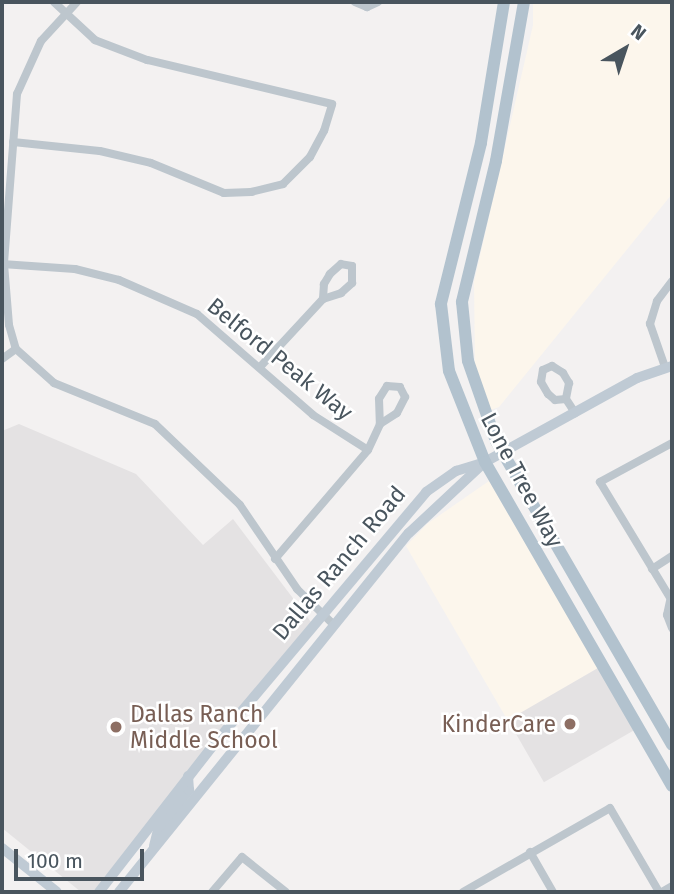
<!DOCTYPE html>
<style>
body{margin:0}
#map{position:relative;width:674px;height:894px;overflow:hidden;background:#f3f1f1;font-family:"Fira Sans",sans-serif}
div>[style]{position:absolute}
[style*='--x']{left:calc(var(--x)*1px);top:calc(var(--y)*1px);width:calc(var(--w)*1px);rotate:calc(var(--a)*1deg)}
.commercial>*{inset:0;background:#fcf6ec}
.education>*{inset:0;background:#e4e2e3;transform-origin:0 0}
.street>*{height:8px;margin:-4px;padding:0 4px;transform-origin:4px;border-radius:4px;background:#bdc6cd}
.secondary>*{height:10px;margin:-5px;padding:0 5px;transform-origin:5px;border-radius:5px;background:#bfcad4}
.primary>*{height:12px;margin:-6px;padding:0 6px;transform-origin:6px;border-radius:6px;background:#b2c2ce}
.dots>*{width:19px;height:19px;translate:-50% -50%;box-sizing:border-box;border:4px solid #fff;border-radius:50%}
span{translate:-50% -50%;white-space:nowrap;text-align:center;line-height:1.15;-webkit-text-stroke:5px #fff;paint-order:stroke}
.street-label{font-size:23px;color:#49555e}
.education-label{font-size:23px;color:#785e54}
.left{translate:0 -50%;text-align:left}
.right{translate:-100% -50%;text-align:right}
.frame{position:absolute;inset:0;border:4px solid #49555e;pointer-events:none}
.north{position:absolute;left:590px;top:14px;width:70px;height:70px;-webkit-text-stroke:5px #fff;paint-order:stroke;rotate:39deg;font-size:19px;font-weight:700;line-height:28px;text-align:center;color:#49555e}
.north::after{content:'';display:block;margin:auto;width:24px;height:32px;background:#49555e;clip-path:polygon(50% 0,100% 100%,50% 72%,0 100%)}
.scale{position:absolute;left:14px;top:849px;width:130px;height:32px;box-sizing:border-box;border:4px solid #49555e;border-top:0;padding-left:9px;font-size:21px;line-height:24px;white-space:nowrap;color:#49555e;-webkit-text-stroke:5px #fff;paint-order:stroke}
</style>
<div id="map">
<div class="commercial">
<div style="clip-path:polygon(533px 2px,672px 2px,672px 194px,499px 407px,488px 411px,475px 366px,474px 282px,533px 25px)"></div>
<div style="clip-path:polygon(489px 481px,598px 668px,508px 721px,406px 546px,427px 524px)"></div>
</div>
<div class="education">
<div style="clip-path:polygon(19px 424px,136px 474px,203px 545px,233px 519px,314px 626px,94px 892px,81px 892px,2px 828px,2px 431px)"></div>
<div style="left:598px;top:668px;width:72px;height:104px;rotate:60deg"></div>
</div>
<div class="street">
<div style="--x:77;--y:2;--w:53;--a:132.7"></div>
<div style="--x:41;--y:41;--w:58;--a:114.4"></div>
<div style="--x:17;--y:94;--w:170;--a:94.4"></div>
<div style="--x:4;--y:264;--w:61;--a:85.3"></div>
<div style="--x:9;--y:325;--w:25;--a:74"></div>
<div style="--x:16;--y:349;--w:51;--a:41.8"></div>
<div style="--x:54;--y:383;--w:109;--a:22.1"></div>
<div style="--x:155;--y:424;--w:117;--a:43.6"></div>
<div style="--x:240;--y:505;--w:102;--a:55.8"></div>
<div style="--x:297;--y:589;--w:50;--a:44.2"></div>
<div style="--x:355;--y:2;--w:13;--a:23"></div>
<div style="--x:367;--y:7;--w:12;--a:-24"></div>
<div style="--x:13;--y:142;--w:87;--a:5.9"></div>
<div style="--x:100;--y:151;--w:52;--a:13.2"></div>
<div style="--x:151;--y:163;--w:79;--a:22.3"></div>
<div style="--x:224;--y:193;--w:27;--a:-2"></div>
<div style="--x:251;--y:192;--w:33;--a:-14"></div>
<div style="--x:283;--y:184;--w:38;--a:-45"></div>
<div style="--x:310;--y:157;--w:30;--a:-62"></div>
<div style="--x:324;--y:131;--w:28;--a:-73"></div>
<div style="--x:332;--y:104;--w:190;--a:-166.6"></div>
<div style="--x:147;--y:60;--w:56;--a:-159"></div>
<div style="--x:95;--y:40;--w:56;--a:-137.2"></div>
<div style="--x:2;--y:264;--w:73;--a:3.9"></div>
<div style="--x:75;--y:269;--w:45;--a:14"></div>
<div style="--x:119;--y:280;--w:85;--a:23.6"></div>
<div style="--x:197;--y:314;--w:154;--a:41"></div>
<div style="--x:313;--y:415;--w:65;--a:32.5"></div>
<div style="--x:2;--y:359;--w:17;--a:-36"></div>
<div style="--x:260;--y:367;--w:93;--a:-47.2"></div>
<div style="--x:323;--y:299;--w:19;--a:-18"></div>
<div style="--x:341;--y:293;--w:15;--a:-42"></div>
<div style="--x:352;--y:283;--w:17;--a:-90"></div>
<div style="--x:352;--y:266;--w:11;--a:-170"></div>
<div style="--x:341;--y:264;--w:15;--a:138"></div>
<div style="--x:330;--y:274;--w:12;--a:121"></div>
<div style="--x:324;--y:284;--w:15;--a:94"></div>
<div style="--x:665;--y:367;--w:46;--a:-109.2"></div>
<div style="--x:650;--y:324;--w:24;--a:-73"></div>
<div style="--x:657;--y:301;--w:25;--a:-53"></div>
<div style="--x:566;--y:399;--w:11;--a:175"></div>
<div style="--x:555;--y:400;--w:9;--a:-139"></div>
<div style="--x:548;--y:394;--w:14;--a:-120"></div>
<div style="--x:541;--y:382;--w:12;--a:-81"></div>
<div style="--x:543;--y:370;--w:10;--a:-24"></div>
<div style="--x:552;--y:366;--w:13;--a:32"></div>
<div style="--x:563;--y:373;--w:12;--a:59"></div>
<div style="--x:569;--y:383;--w:16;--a:101"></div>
<div style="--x:566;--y:399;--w:17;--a:57"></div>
<div style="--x:672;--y:443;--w:82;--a:151.6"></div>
<div style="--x:600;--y:482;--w:139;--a:58.8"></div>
<div style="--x:275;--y:559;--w:143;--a:-49.5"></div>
<div style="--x:368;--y:450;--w:29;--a:-65"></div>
<div style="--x:380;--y:424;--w:20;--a:-33"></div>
<div style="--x:397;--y:413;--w:18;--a:-63"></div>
<div style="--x:405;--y:397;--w:11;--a:-117"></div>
<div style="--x:400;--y:387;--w:13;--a:-176"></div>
<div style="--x:387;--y:386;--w:15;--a:122"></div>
<div style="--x:379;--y:399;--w:25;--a:88"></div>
<div style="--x:652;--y:569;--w:24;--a:-33"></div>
<div style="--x:670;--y:601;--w:14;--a:102"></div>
<div style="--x:667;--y:615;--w:14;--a:69"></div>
<div style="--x:530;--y:852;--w:46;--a:60.1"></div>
<div style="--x:212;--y:892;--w:46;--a:-49.4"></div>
<div style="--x:242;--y:857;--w:56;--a:38.5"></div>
<div style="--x:463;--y:892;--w:169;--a:-29.7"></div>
<div style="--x:610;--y:808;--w:97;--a:59.7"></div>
<div style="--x:662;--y:892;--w:12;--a:-31"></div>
</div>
<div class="secondary">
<div style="--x:154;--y:846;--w:16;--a:-76"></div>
<div style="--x:158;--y:830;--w:51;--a:-52.2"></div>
<div style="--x:189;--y:790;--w:14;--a:-94"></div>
<div style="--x:2;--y:848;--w:70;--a:38.7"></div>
<div style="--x:99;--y:892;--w:189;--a:-52.1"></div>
<div style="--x:215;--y:743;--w:328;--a:-49.9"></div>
<div style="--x:426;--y:492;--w:37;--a:-35"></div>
<div style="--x:456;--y:471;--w:30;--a:-17"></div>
<div style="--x:485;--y:462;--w:174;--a:-28.9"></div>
<div style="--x:637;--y:378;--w:37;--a:-19"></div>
<div style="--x:119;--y:892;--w:461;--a:-51.1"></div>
<div style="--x:409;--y:533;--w:104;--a:-43.1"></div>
</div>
<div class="primary">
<div style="--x:504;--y:2;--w:143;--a:99.3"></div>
<div style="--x:481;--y:143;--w:166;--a:104"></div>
<div style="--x:441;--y:304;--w:67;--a:83.2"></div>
<div style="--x:449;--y:371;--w:98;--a:68.4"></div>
<div style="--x:485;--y:462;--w:374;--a:60"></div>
<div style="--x:524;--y:2;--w:161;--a:100"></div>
<div style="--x:496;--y:161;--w:145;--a:103.6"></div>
<div style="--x:462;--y:302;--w:59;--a:84.2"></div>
<div style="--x:468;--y:361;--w:85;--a:70.7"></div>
<div style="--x:496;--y:441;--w:351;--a:59.9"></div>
</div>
<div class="dots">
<div style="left:570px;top:724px;background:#8d6e63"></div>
<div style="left:116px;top:727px;background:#8d6e63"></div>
</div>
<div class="street-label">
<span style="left:280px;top:359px;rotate:39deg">Belford Peak Way</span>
<span style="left:522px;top:480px;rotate:62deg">Lone Tree Way</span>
<span style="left:339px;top:563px;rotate:-50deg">Dallas Ranch Road</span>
</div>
<div class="education-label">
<span class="left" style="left:130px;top:727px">Dallas Ranch<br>Middle School</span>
<span class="right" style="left:556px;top:724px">KinderCare</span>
</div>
<div class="frame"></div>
<div class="north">N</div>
<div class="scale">100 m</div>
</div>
